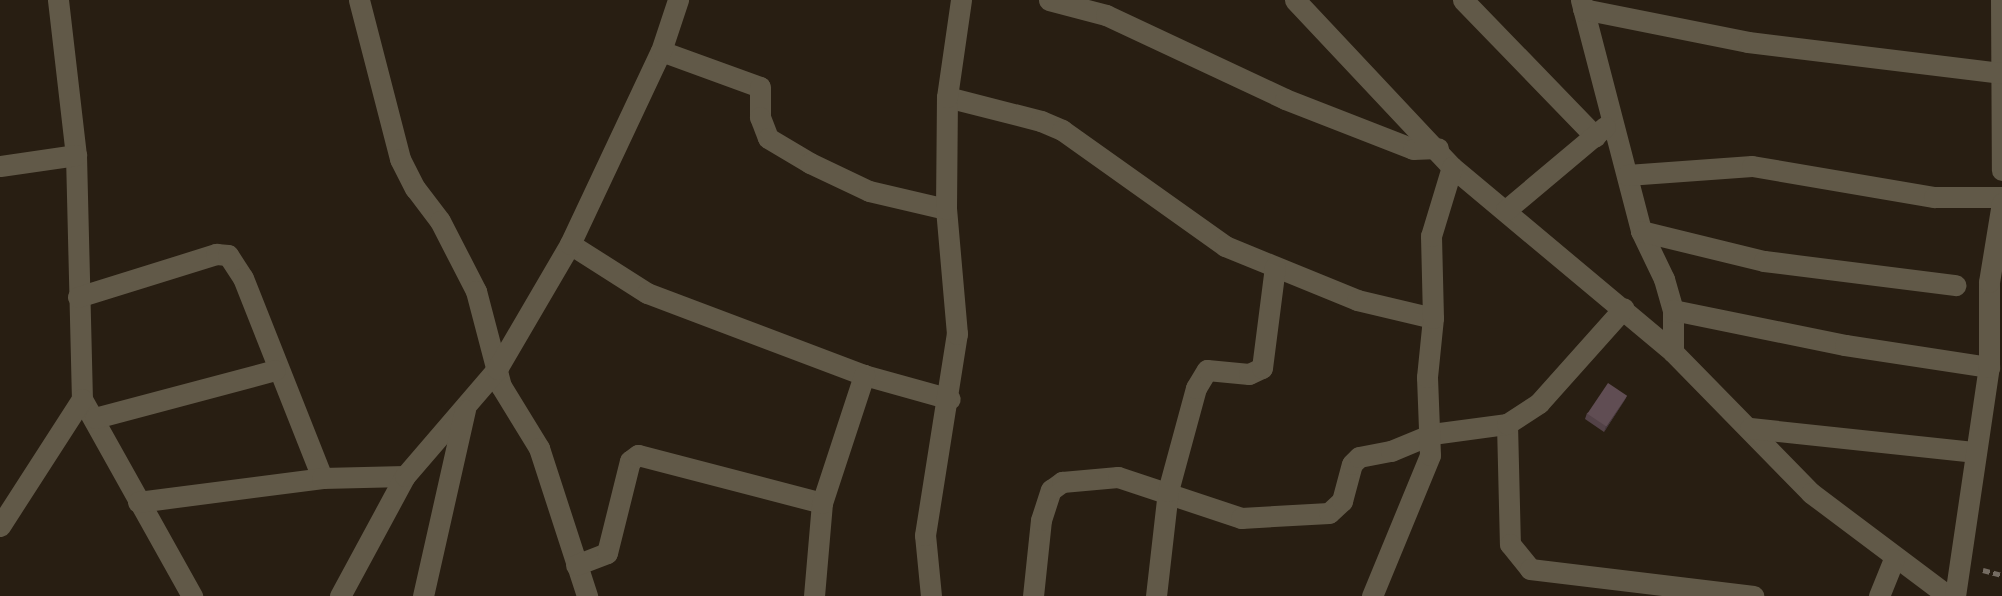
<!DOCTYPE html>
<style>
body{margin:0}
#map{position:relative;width:2002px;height:596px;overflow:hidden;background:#281e12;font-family:"Noto Sans",sans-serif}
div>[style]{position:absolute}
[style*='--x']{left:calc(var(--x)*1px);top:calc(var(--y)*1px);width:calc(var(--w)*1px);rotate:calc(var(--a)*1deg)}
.path>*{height:4.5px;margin-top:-2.25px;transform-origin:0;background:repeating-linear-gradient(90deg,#756c62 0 7px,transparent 0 10.5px)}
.minor>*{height:21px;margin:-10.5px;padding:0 10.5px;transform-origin:10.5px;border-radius:10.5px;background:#615948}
.wall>*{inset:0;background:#534247}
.shaded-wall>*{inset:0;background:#43363a}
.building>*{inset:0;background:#604d53;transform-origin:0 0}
span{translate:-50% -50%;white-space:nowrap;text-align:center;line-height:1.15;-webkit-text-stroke:5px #1e1409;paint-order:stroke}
</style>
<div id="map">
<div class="path">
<div style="--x:1983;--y:570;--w:20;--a:15"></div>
</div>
<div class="minor">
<div style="--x:58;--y:0;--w:156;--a:83.4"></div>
<div style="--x:76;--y:155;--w:244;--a:88.6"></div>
<div style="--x:82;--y:399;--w:226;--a:60.8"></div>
<div style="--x:359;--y:0;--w:164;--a:75.5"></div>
<div style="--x:400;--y:159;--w:33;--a:63"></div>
<div style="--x:415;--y:188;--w:41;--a:52.9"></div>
<div style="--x:440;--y:221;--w:79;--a:62.8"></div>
<div style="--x:476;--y:291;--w:98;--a:75.3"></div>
<div style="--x:501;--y:386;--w:73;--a:58.5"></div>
<div style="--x:539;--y:448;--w:156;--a:72"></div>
<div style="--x:1049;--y:0;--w:59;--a:14.7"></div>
<div style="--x:1106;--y:15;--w:198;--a:25.1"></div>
<div style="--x:1285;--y:99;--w:137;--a:21.3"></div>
<div style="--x:1413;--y:149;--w:25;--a:-2"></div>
<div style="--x:1295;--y:0;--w:229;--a:46.8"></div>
<div style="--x:1452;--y:167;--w:288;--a:39.9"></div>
<div style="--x:1673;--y:352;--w:197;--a:45.6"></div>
<div style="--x:1811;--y:493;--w:171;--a:36.9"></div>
<div style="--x:1463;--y:0;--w:190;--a:45.9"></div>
<div style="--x:1581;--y:0;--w:239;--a:75.4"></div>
<div style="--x:1641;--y:231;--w:53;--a:64.4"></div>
<div style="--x:1664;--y:279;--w:32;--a:74"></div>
<div style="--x:1673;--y:310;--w:42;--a:90"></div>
<div style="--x:2001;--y:0;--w:170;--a:89.7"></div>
<div style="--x:1583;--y:9;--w:168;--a:11.3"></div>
<div style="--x:1748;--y:42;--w:256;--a:7"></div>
<div style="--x:661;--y:51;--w:105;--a:20"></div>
<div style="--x:760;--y:87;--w:30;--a:90"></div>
<div style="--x:760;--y:117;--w:22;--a:69"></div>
<div style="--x:768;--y:138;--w:49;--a:30.8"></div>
<div style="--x:810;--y:163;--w:65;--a:25.4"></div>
<div style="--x:869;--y:191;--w:79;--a:13.2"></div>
<div style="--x:947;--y:97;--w:97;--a:14.3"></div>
<div style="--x:1041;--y:121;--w:23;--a:23"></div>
<div style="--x:1062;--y:130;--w:200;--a:35.4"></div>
<div style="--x:1225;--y:246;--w:143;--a:22.2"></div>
<div style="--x:1357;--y:300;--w:78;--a:13.3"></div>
<div style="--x:0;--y:166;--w:77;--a:-8.2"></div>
<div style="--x:1627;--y:175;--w:125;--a:-4.1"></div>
<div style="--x:1752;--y:166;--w:185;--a:9.7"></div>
<div style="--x:1934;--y:197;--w:68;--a:0"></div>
<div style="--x:1506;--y:210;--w:129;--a:-40"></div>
<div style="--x:1641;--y:231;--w:127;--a:13.7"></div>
<div style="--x:1764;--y:261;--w:193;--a:7.2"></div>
<div style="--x:570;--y:244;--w:91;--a:32.5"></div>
<div style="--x:647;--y:293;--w:232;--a:20.7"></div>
<div style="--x:864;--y:375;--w:89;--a:15.6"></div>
<div style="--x:78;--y:297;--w:145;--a:-17.3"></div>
<div style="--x:216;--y:254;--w:12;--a:5"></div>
<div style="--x:228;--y:255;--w:27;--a:57"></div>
<div style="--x:243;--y:278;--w:215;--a:68.4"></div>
<div style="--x:1673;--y:310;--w:176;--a:11.5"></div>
<div style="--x:1845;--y:345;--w:146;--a:8.7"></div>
<div style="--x:95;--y:418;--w:186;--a:-14.9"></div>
<div style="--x:1507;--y:424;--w:120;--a:88.6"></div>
<div style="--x:1510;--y:544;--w:32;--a:51"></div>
<div style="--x:1530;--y:569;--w:225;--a:6.9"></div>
<div style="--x:1750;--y:428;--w:227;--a:6.1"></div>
<div style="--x:138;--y:502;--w:186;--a:-7.4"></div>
<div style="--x:322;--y:478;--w:83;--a:-1.4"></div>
<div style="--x:0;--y:526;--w:151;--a:-57.2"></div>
<div style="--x:576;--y:565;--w:33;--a:-21"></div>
<div style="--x:607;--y:553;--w:95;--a:-76"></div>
<div style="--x:630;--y:461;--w:10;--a:-37"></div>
<div style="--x:638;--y:455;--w:190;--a:14.6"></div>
<div style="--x:340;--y:596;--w:136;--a:-61.6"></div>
<div style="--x:405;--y:476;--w:141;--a:-49.3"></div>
<div style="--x:497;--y:369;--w:145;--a:-59.7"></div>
<div style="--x:570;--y:244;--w:213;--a:-64.8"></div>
<div style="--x:661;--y:51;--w:54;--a:-71.6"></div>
<div style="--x:423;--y:596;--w:191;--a:-77.3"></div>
<div style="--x:814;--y:596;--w:93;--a:-85.1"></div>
<div style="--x:822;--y:503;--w:135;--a:-71.8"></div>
<div style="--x:931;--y:596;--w:61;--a:-95.6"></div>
<div style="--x:925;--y:535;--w:204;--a:-81"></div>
<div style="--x:957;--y:334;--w:125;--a:-95"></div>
<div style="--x:946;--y:209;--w:112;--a:-89.5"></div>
<div style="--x:947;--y:97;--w:98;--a:-81.8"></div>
<div style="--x:1033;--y:596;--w:76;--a:-84"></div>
<div style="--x:1041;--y:520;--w:32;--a:-72"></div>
<div style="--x:1051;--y:490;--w:14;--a:-36"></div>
<div style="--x:1062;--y:482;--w:56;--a:-5.1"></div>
<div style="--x:1118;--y:477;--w:130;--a:18.4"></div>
<div style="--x:1241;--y:518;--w:88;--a:-3.3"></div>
<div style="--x:1329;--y:513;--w:18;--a:-43"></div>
<div style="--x:1342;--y:501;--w:38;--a:-75"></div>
<div style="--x:1352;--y:464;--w:10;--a:-45"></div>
<div style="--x:1359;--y:457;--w:33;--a:-11"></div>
<div style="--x:1391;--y:451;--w:44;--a:-22.5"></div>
<div style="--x:1432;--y:434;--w:76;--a:-7.6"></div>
<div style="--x:1507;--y:424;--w:38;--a:-33"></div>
<div style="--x:1539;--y:403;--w:127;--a:-48.2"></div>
<div style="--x:1156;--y:596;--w:106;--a:-83.5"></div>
<div style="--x:1168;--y:491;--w:107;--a:-74.8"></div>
<div style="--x:1196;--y:388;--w:21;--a:-59"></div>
<div style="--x:1207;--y:370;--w:42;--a:5.4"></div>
<div style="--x:1249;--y:374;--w:14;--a:-25"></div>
<div style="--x:1262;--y:368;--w:102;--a:-82.7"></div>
<div style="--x:1372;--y:596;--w:152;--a:-67.6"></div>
<div style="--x:1430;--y:455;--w:78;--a:-92.2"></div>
<div style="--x:1427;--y:377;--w:59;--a:-84.2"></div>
<div style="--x:1433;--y:318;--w:82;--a:-91.4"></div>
<div style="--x:1431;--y:236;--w:72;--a:-73.1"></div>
<div style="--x:1879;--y:596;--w:40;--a:-68"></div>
<div style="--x:1955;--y:596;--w:232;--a:-81.6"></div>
<div style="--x:1989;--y:367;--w:85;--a:-90"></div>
<div style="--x:1989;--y:282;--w:80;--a:-80.7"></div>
</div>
<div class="wall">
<div style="clip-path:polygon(1627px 396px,1624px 401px,1604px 432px,1585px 419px,1587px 413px)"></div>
</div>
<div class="shaded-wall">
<div style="clip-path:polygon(1627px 396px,1624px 401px,1604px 432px,1606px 426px)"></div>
</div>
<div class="building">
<div style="left:1608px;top:383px;width:23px;height:37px;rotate:34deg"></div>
</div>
</div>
